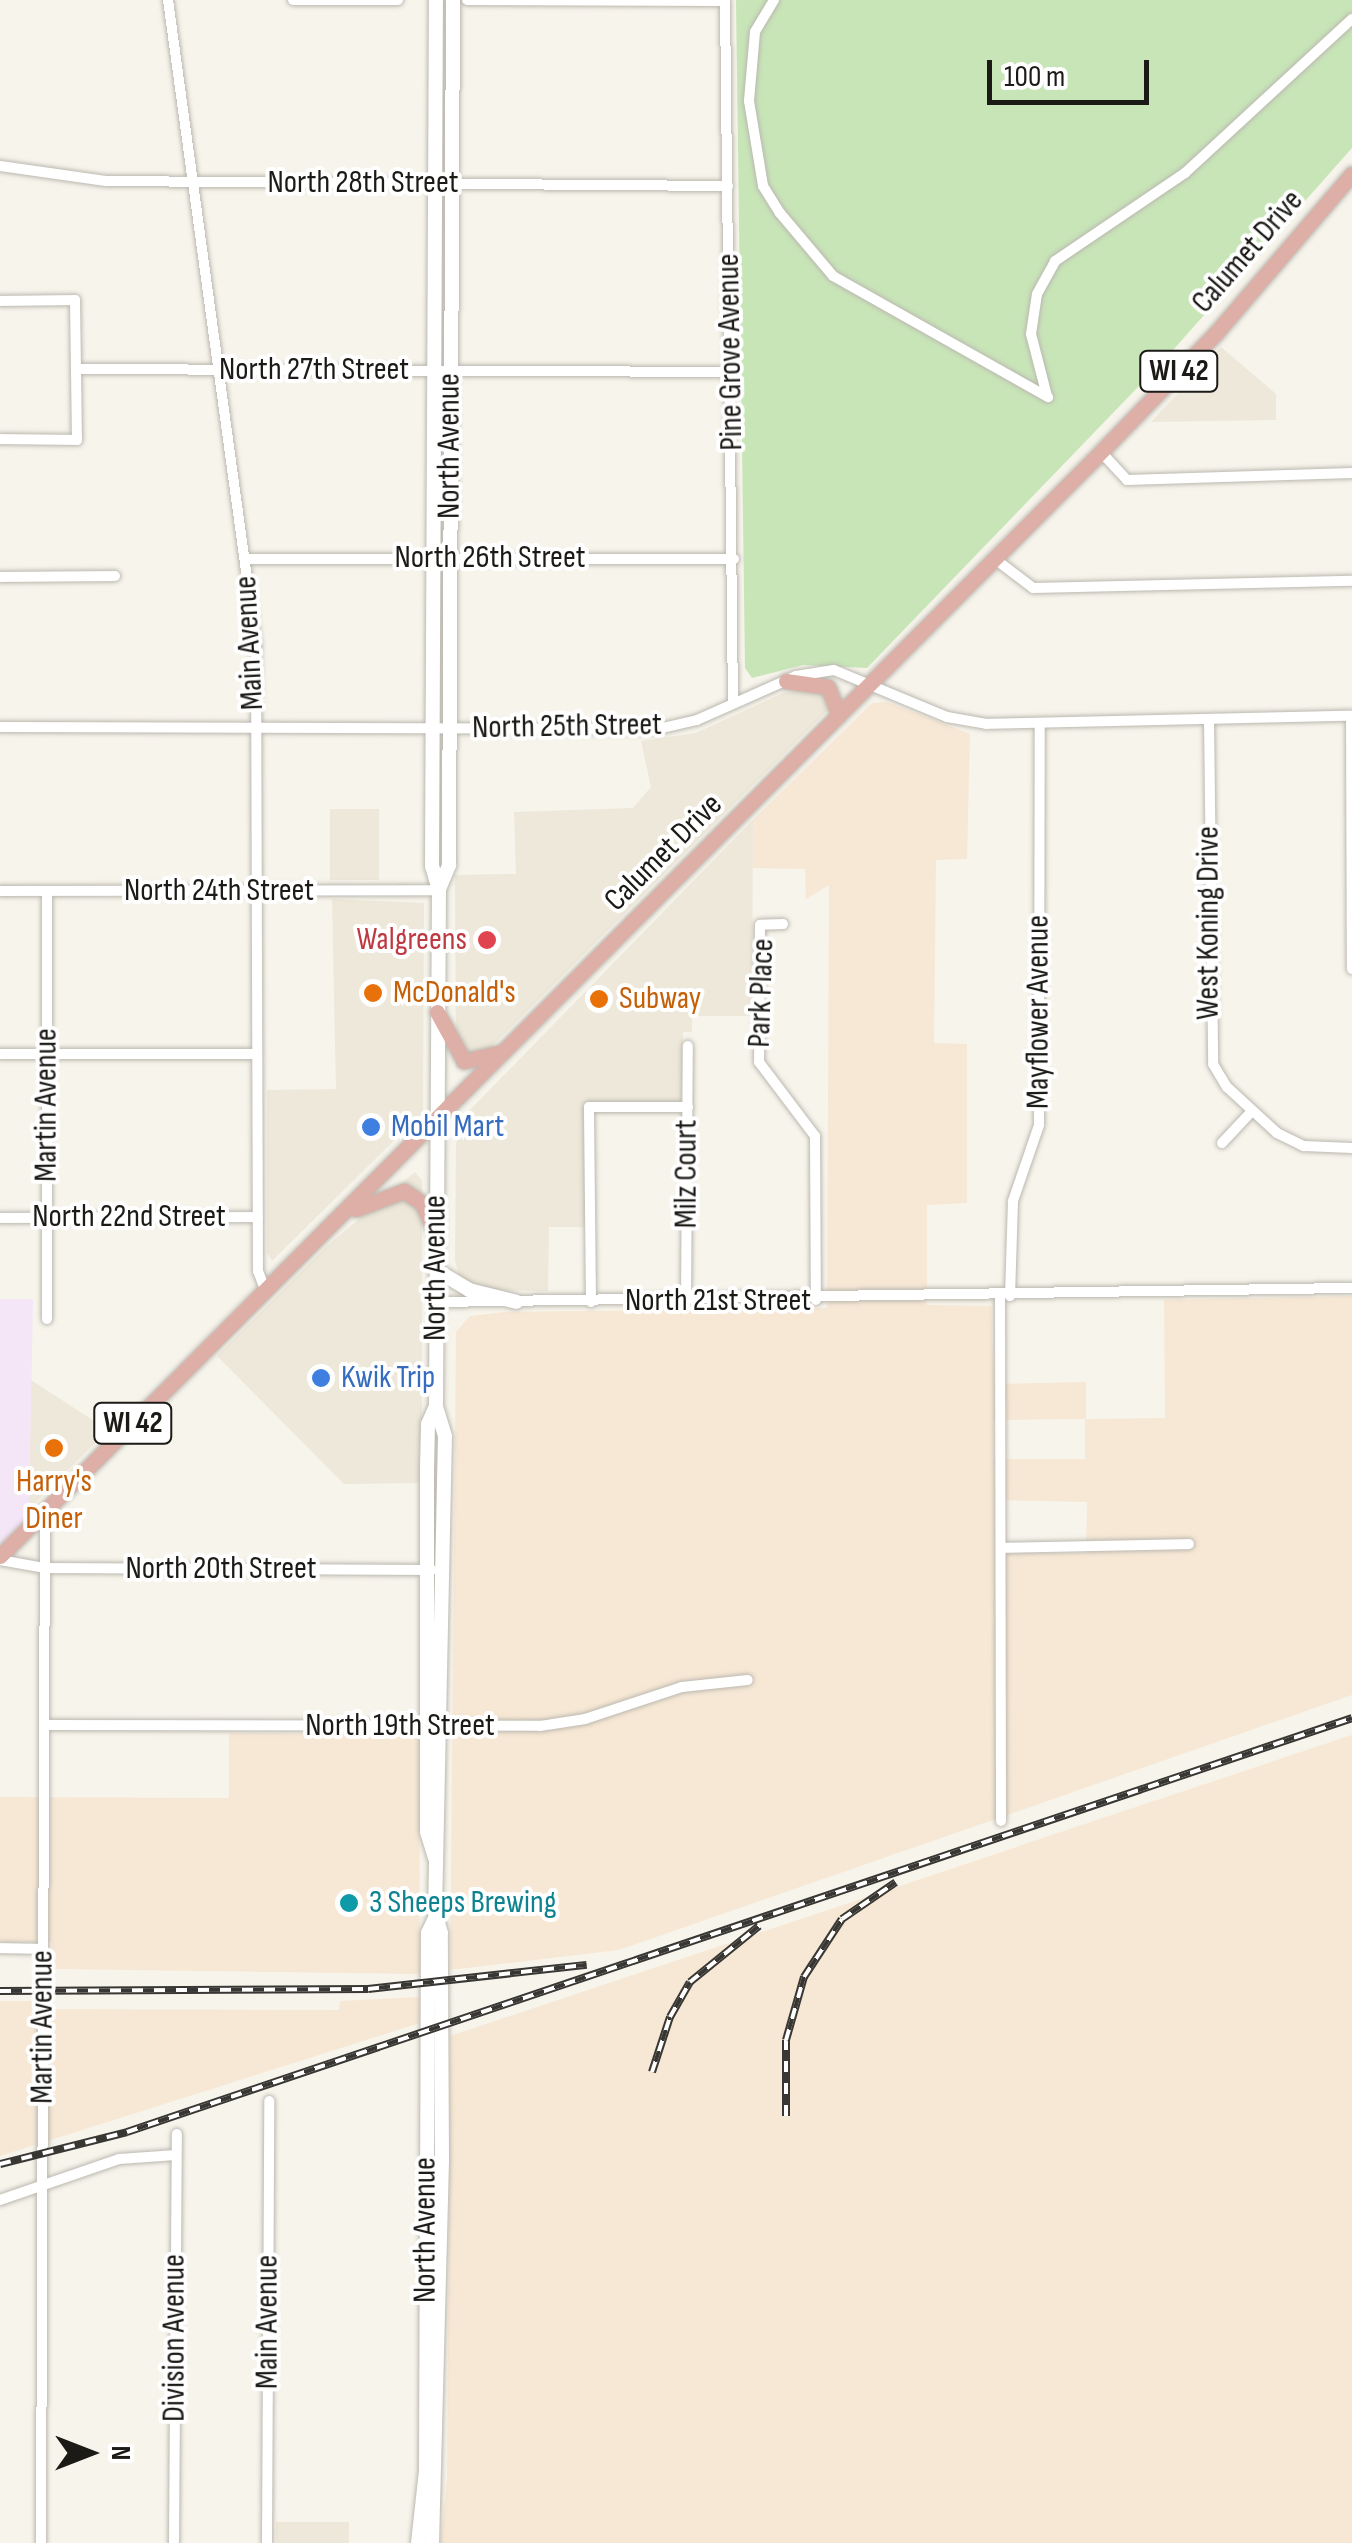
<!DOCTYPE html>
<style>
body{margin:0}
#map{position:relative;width:1352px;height:2543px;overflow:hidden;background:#f7f4ec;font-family:"Sofia Sans Condensed",sans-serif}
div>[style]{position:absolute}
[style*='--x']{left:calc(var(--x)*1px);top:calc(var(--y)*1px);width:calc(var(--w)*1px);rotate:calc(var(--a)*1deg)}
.built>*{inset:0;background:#ede8d9;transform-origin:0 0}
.industrial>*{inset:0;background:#f7e8d5}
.education>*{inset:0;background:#f4e5f7}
.green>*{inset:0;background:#c8e5b8}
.roads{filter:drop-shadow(0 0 2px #bbb8b0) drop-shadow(0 0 2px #bbb8b0)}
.street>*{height:10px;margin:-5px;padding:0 5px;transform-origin:5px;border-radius:5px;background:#fff}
.secondary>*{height:14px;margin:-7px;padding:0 7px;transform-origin:7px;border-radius:7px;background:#fff}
.primary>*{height:15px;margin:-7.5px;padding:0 7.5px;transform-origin:7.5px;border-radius:7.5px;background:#ddafa7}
.rail>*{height:8px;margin-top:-4px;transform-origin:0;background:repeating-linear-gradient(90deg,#fff 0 11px,#383733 0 22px);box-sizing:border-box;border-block:2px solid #383733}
.dots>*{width:28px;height:28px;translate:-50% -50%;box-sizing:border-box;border:5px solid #fff;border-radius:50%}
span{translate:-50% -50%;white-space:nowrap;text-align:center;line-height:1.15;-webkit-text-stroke:8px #fff;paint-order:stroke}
.shield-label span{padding:2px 8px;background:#fff;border:2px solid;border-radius:8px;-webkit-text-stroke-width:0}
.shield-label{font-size:30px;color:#1b1a17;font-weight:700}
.street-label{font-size:32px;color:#1b1a17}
.health-label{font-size:32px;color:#be3a42}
.right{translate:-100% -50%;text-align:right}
.food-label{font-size:32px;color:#c56008}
.left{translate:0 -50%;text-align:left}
.shop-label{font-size:32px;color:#366cbe}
.culture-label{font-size:32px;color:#0d838f}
.north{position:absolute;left:40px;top:2403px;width:100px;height:100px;-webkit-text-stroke:8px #fff;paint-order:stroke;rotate:90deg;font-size:28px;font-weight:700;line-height:40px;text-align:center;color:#1b1a17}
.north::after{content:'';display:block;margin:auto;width:35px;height:45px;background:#1b1a17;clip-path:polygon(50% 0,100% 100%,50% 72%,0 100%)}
.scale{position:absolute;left:987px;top:60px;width:162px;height:45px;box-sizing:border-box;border:5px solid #1b1a17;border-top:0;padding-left:12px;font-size:30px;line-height:35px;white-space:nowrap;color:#1b1a17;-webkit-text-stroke:8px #fff;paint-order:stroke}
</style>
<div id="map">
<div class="built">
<div style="clip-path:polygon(1221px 347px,1276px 394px,1276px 420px,1151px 422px)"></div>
<div style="clip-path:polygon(822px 688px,828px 710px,469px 1069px,456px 1068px,455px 875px,516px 874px,514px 812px,633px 808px,651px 787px,641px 741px,696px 733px,783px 693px)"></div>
<div style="left:330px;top:809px;width:49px;height:71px"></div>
<div style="clip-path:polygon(753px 820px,752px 1016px,692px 1016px,692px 1032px,683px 1032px,681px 1102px,600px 1102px,585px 1113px,585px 1227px,549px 1227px,548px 1291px,479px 1290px,461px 1281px,455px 1261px,456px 1144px,463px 1117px)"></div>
<div style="clip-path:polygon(332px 899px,424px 903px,423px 1112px,272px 1261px,267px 1253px,267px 1090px,336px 1089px)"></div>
<div style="clip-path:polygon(415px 1172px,422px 1181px,422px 1483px,344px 1484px,217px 1356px,327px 1246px)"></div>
<div style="clip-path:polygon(31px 1380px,108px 1430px,29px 1509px)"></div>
<div style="left:276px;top:2522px;width:73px;height:21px"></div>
</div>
<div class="industrial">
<div style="clip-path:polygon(evenodd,887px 702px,970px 734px,967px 859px,936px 860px,934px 1043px,967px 1044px,967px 1203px,927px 1205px,927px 1305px,991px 1306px,994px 1384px,1086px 1382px,1086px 1419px,1165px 1418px,1164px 1300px,1352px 1296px,1352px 1695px,619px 1950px,450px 1970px,456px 1332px,470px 1316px,505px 1312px,827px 1308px,829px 885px,806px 899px,805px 869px,753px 868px,753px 820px,872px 703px,887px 702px,1085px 1419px,1085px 1459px,993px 1459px,993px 1420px,1085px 1419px,887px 702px,995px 1500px,1087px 1502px,1086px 1553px,995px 1553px,995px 1500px)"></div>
<div style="clip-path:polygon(229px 1733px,419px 1735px,420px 1974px,52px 1969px,52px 1942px,0 1942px,0 1797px,229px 1798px)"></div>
<div style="clip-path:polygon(1352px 1735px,1352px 2543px,440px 2543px,447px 2480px,450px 2036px)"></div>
<div style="clip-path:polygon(420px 1997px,420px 2023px,0 2156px,0 2001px,36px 2001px,37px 2009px,339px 2010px,340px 2001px)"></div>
</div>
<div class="education">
<div style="clip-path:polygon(0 1299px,33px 1299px,29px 1508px,45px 1510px,0 1556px)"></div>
</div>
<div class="green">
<div style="clip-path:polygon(736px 0,1352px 0,1352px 148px,1166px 358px,867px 668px,803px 665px,752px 678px,745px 668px)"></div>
</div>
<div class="roads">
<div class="street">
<div style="--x:168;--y:0;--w:650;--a:82.22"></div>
<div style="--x:256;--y:644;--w:627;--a:89.82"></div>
<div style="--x:258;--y:1271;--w:19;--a:69"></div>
<div style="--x:293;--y:0;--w:105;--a:0"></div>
<div style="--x:467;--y:0;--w:258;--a:0.2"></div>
<div style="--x:725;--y:1;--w:702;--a:89.35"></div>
<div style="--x:774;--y:0;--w:37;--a:121"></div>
<div style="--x:755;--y:32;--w:69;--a:95"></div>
<div style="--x:749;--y:101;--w:86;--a:80.6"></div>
<div style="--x:763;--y:186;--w:32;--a:58"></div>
<div style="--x:780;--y:213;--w:82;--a:49.9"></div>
<div style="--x:833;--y:276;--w:247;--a:29.4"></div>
<div style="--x:0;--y:166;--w:107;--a:8.1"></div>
<div style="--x:106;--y:181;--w:622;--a:0.46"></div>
<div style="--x:0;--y:301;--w:75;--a:-0.8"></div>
<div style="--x:75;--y:300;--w:140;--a:89.2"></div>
<div style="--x:77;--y:440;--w:77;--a:-179.3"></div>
<div style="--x:76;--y:369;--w:656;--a:0.26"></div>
<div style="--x:1047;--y:396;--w:64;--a:-104.5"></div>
<div style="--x:1031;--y:334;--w:40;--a:-81.5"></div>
<div style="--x:1037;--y:294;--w:38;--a:-61"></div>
<div style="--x:1055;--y:261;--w:157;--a:-34.1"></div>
<div style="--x:1185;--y:173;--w:227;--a:-42.7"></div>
<div style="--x:1101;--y:452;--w:38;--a:47"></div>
<div style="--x:1127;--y:480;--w:225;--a:-1.8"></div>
<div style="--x:245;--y:559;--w:489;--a:0"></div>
<div style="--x:995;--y:559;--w:48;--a:37.3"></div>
<div style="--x:1033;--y:588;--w:319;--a:-1.3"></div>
<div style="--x:0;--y:577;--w:115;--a:-0.5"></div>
<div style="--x:1351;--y:716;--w:253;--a:89.8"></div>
<div style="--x:1209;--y:719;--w:345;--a:89.3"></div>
<div style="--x:1213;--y:1064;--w:27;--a:59"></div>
<div style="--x:1227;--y:1087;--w:68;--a:42.6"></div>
<div style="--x:1277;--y:1133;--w:30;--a:26"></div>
<div style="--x:1304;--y:1146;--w:48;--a:2.4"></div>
<div style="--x:0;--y:727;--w:658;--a:0.17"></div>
<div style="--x:658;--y:729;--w:40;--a:-13"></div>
<div style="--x:697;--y:720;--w:108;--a:-24"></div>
<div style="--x:796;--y:676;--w:38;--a:-9"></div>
<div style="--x:834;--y:670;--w:122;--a:22.6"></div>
<div style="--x:947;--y:717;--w:40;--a:10"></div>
<div style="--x:986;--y:724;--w:366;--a:-1.3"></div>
<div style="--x:0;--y:891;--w:439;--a:-0.1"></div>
<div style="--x:783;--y:924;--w:23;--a:178"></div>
<div style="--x:760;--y:925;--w:137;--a:90.4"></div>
<div style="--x:759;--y:1062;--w:93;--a:52.9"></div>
<div style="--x:815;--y:1136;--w:164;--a:89.7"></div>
<div style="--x:0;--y:1054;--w:257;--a:0"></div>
<div style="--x:1222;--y:1143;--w:44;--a:-46.8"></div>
<div style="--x:0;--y:1218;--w:258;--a:-0.2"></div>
<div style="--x:1000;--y:1296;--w:525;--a:89.89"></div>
<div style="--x:1010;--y:1296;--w:95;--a:-88.2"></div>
<div style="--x:1013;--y:1201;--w:80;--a:-71.1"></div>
<div style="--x:1039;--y:1125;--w:402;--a:-89.9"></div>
<div style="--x:436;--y:1302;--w:916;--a:-0.88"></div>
<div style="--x:591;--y:1302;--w:195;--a:-90.6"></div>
<div style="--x:589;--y:1107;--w:99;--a:0"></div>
<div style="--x:686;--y:1302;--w:256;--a:-89.6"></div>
<div style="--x:47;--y:1319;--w:428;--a:-90"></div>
<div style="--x:1001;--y:1548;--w:188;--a:-1.2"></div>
<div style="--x:0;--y:1560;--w:46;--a:10.1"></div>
<div style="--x:45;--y:1568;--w:387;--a:0.3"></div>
<div style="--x:45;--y:1725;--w:495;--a:0.1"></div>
<div style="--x:540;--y:1726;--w:46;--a:-8.8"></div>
<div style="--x:585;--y:1719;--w:102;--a:-18.3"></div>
<div style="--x:682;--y:1687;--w:66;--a:-6.1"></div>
<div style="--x:0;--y:1948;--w:43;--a:1.3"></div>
<div style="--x:0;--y:2200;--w:126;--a:-19"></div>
<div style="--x:119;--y:2159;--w:57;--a:-4"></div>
<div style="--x:41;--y:2543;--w:1033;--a:-89.78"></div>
<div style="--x:174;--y:2543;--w:409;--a:-89.6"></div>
<div style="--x:267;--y:2543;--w:442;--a:-89.7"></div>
</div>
<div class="secondary">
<div style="--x:439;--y:889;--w:26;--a:-67"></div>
<div style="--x:449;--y:865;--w:865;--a:-89.74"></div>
<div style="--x:436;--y:1270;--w:39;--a:31"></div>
<div style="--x:469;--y:1290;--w:49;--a:14"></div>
<div style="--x:435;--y:1858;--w:27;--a:-107"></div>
<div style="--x:427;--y:1832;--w:363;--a:-90"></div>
<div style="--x:427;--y:1469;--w:45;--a:-88.7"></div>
<div style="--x:428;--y:1424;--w:20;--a:-66"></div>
<div style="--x:418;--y:2543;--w:72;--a:-83.7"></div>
<div style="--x:426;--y:2471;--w:538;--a:-89.79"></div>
<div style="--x:428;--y:1933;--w:17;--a:-65"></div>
<div style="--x:432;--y:2543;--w:383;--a:-88.5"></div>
<div style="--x:442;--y:2160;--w:227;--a:-90.3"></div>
<div style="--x:441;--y:1933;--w:22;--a:-106"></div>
<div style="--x:435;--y:1912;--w:476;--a:-88.8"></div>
<div style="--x:445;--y:1436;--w:31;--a:-107"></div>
<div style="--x:436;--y:1406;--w:516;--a:-89.67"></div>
<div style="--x:439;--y:890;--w:25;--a:-106"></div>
<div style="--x:432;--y:866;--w:866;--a:-89.74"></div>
</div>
<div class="primary">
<div style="--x:786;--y:681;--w:42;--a:8.1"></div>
<div style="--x:828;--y:687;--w:30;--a:69"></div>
<div style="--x:437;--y:1012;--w:56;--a:61.1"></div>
<div style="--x:464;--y:1061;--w:36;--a:-13"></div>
<div style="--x:356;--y:1209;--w:51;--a:-20.6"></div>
<div style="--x:404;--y:1191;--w:22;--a:34"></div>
<div style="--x:422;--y:1203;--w:35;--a:66"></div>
<div style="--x:0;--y:1556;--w:1546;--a:-45.08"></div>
<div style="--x:1092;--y:461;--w:178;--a:-45.9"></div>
<div style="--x:1216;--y:333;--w:209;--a:-49.5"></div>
</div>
</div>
<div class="rail">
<div style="--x:0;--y:1991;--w:368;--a:-0.3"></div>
<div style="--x:368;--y:1989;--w:220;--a:-6.3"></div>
<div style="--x:652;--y:2072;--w:58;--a:-71.9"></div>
<div style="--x:670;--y:2017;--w:40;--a:-60.3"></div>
<div style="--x:690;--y:1982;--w:89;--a:-39.1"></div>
<div style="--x:786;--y:2116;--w:76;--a:-90"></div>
<div style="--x:786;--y:2040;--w:66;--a:-74.1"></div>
<div style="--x:804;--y:1977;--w:69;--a:-56.8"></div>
<div style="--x:842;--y:1919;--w:65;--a:-34.4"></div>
<div style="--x:0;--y:2164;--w:131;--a:-14.1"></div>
<div style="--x:127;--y:2132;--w:1293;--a:-18.67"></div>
</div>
<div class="dots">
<div style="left:487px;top:940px;background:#e0444e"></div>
<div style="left:373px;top:993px;background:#e8710a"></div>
<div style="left:599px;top:999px;background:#e8710a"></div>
<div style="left:371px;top:1127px;background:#3f7fe0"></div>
<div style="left:321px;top:1378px;background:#3f7fe0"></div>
<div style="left:54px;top:1448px;background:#e8710a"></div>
<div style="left:349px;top:1903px;background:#0f9aa8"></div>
</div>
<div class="shield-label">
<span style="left:1179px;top:371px">WI 42</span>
<span style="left:133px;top:1423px">WI 42</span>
</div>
<div class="street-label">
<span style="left:363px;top:183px">North 28th Street</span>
<span style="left:1248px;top:252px;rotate:-49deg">Calumet Drive</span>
<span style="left:731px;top:352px;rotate:-91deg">Pine Grove Avenue</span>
<span style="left:314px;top:370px">North 27th Street</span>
<span style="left:450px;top:446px;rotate:-90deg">North Avenue</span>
<span style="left:490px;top:558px">North 26th Street</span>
<span style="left:250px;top:643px;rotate:-93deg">Main Avenue</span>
<span style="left:567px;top:727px;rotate:-1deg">North 25th Street</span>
<span style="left:664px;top:853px;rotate:-45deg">Calumet Drive</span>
<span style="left:219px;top:891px">North 24th Street</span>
<span style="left:1209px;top:923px;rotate:-90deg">West Koning Drive</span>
<span style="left:762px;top:993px;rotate:-88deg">Park Place</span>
<span style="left:1039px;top:1012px;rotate:-90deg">Mayflower Avenue</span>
<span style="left:47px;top:1105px;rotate:-90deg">Martin Avenue</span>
<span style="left:687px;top:1174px;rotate:-90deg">Milz Court</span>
<span style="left:129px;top:1217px">North 22nd Street</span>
<span style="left:436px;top:1268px;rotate:-90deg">North Avenue</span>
<span style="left:718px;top:1301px">North 21st Street</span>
<span style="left:221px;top:1569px">North 20th Street</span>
<span style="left:400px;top:1726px">North 19th Street</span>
<span style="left:43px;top:2027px;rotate:-90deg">Martin Avenue</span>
<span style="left:426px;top:2230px;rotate:-90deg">North Avenue</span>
<span style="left:268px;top:2322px;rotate:-90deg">Main Avenue</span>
<span style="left:175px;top:2338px;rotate:-90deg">Division Avenue</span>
</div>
<div class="health-label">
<span class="right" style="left:467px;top:940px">Walgreens</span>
</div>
<div class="food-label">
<span class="left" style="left:393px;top:993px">McDonald's</span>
<span class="left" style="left:619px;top:999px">Subway</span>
<span style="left:54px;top:1501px">Harry's<br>Diner</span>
</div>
<div class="shop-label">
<span class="left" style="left:391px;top:1127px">Mobil Mart</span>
<span class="left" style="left:341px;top:1378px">Kwik Trip</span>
</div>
<div class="culture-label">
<span class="left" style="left:369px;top:1903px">3 Sheeps Brewing</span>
</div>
<div class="north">N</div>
<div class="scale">100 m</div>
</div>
